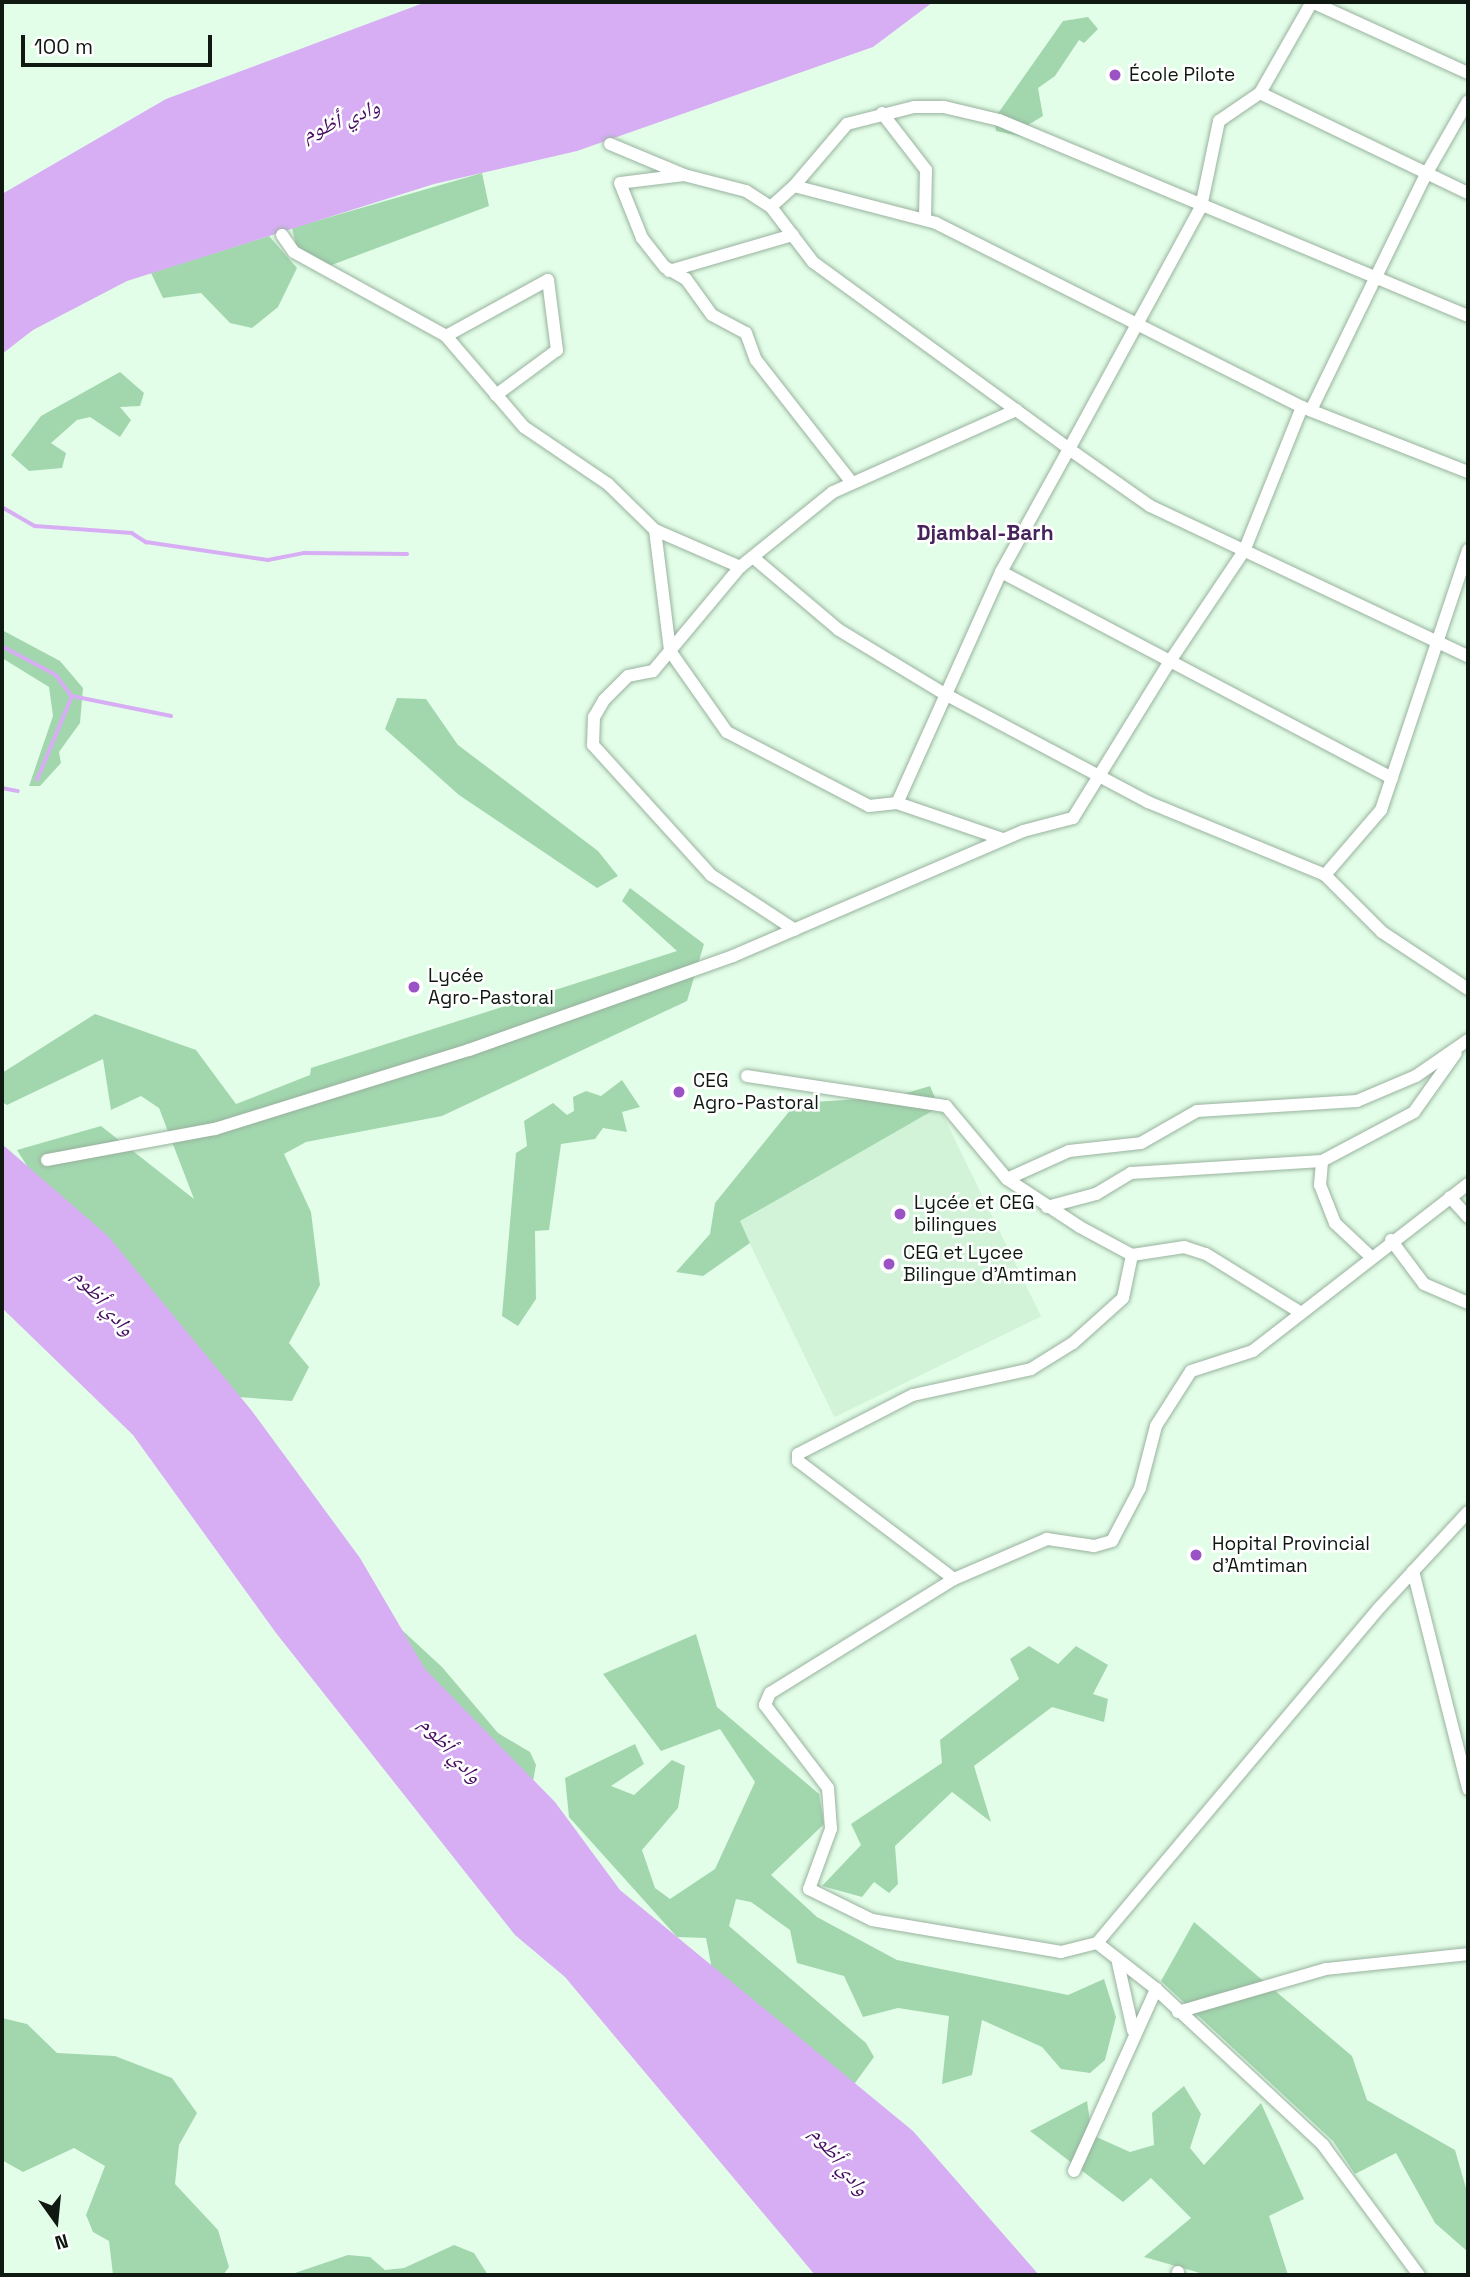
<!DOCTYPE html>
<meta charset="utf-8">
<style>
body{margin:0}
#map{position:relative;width:1470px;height:2277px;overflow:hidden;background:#e3fee8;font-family:"Space Grotesk","Noto Naskh Arabic",sans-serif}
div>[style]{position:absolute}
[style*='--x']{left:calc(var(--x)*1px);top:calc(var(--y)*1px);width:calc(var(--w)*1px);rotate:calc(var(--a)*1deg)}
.built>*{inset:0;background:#d2f3d8;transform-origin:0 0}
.green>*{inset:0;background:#a2d7ae}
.water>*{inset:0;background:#d7aef4}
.stream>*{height:3.5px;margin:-1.75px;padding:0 1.75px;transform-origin:1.75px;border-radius:1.75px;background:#d7aef4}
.roads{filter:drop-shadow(0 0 2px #98b29e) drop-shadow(0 0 2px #98b29e)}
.minor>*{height:12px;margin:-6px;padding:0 6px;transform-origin:6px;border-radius:6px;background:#fff}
.dots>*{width:19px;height:19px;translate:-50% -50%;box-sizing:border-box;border:4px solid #fff;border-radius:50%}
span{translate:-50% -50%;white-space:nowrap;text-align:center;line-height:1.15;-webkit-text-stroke:5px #fff;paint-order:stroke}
.poi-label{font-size:19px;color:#0f1811}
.left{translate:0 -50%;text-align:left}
.water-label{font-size:21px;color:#460e61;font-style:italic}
.neighbourhood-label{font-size:21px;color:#46245b;font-weight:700}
.frame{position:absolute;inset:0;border:4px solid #0f1811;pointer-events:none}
.north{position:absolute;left:21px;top:2186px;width:70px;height:70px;-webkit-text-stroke:5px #fff;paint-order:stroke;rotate:165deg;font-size:19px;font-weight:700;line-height:28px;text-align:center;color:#0f1811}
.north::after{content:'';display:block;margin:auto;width:24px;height:32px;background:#0f1811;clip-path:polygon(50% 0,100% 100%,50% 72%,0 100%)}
.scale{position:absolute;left:21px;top:35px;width:191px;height:32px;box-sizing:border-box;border:4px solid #0f1811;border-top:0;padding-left:9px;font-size:21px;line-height:24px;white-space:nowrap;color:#0f1811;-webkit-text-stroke:5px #fff;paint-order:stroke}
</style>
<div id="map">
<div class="built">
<div style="left:939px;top:1107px;width:233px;height:230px;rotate:64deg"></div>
</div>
<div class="green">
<div style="clip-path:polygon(1088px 17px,1098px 29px,1084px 43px,1079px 40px,1055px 76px,1038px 88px,1043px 116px,1028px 125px,1024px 137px,996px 131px,994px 119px,1063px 21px)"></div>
<div style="clip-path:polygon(482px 173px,489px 206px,329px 266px,297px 249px,292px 228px)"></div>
<div style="clip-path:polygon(269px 236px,297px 268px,278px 307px,252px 328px,230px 323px,201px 293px,163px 298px,151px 273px)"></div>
<div style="clip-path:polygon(120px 372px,144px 393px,140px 406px,120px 407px,131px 420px,120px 437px,90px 417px,77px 420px,51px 443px,66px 453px,62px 468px,29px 471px,11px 455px,41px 416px)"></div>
<div style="clip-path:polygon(2px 630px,60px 661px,83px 688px,80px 723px,59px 752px,61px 763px,40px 786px,29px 786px,53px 716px,49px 687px,2px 658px)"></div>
<div style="clip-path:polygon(397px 698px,426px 699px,458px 745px,598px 851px,618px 876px,597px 888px,459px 795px,385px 729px)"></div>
<div style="clip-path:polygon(630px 888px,704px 944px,687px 1001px,442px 1116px,306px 1142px,284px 1154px,311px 1212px,320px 1285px,289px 1343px,309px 1367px,292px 1401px,238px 1397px,39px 1185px,17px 1150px,101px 1126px,194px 1199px,159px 1108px,141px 1096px,111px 1110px,103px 1059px,7px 1105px,2px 1102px,2px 1073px,95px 1014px,196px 1050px,236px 1104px,310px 1075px,311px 1068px,677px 951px,622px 901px)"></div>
<div style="clip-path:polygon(622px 1080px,640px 1107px,622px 1112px,627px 1132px,603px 1128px,595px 1139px,561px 1144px,549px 1230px,535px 1231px,536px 1299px,518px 1326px,502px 1316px,516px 1153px,527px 1146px,524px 1121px,553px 1103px,567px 1115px,574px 1111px,573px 1097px,586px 1091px,601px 1096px)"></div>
<div style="clip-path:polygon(930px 1086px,939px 1107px,740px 1221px,750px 1243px,703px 1276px,676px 1272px,710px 1234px,715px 1203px,796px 1103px,893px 1097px)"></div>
<div style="clip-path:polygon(389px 1618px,442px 1667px,498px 1733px,530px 1752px,536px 1765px,531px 1792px,461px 1738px)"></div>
<div style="clip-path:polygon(696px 1634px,717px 1707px,819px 1794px,824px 1824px,771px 1875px,817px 1917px,897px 1960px,1068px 1995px,1104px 1979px,1116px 2017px,1105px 2060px,1090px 2073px,1061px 2069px,1042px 2047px,982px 2020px,972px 2075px,942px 2084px,949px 2016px,898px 2008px,863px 2017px,844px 1976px,797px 1963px,790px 1930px,751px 1902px,736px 1899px,729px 1926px,866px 2043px,874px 2057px,836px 2109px,714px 1980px,706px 1938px,677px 1937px,569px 1817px,565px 1778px,635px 1744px,644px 1764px,611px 1786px,634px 1795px,672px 1760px,685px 1766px,678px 1808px,642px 1850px,655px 1888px,670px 1899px,715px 1869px,755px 1782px,720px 1729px,661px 1751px,603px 1674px)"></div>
<div style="clip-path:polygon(1029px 1646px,1058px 1664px,1076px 1646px,1108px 1665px,1093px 1694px,1108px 1699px,1104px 1722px,1052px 1707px,974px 1766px,991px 1822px,952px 1792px,895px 1846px,898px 1884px,889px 1893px,874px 1882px,862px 1897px,822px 1886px,861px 1845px,851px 1824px,942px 1763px,940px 1740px,1019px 1679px,1010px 1659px)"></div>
<div style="clip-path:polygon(1194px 1922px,1352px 2056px,1367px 2100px,1455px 2150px,1468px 2195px,1468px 2252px,1435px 2223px,1396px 2153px,1355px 2174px,1333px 2141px,1161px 1981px)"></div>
<div style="clip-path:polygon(2px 2018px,27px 2024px,57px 2053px,115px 2056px,172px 2078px,197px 2113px,179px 2145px,175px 2184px,218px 2230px,229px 2267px,223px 2275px,113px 2275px,109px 2241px,93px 2232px,86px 2215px,105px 2166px,74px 2148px,23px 2172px,2px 2160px)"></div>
<div style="clip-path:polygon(1184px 2086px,1201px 2114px,1190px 2148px,1204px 2165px,1261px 2103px,1304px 2199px,1269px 2216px,1288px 2275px,1207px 2275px,1144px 2257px,1191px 2218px,1151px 2178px,1123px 2202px,1030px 2131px,1087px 2101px,1092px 2135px,1130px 2152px,1154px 2145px,1152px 2113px)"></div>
<div style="clip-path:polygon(454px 2245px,474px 2253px,488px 2275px,289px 2275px,348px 2255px,370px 2257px,385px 2270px,404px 2268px)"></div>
</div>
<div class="water">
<div style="clip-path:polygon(426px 2px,933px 2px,873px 47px,577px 151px,434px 184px,127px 281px,33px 330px,2px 354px,2px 194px,166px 99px)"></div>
<div style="clip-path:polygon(2px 1144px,108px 1236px,252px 1411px,360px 1558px,425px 1669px,555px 1802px,620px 1890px,913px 2131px,1039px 2275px,815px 2275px,565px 1977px,515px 1935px,276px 1633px,133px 1435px,2px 1308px)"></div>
</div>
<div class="stream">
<div style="--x:2;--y:507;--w:38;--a:30"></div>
<div style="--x:35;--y:526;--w:97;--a:4.1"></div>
<div style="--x:132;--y:533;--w:17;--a:33"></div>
<div style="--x:146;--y:542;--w:123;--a:8.4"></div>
<div style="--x:268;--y:560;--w:37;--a:-11"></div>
<div style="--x:304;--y:553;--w:103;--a:0.6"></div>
<div style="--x:2;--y:646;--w:61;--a:28.2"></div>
<div style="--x:56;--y:675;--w:26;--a:53"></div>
<div style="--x:72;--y:696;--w:101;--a:11.4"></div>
<div style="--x:37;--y:780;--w:91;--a:-67.4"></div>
<div style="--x:2;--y:788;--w:16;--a:11"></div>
</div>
<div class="roads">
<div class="minor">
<div style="--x:1312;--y:2;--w:171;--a:24.5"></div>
<div style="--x:1260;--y:93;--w:231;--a:25.7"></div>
<div style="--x:882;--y:113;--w:72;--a:52.3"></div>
<div style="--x:926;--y:170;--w:48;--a:91.2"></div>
<div style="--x:610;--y:144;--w:80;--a:22.7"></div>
<div style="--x:684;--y:175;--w:64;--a:14.5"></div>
<div style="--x:746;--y:191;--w:30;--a:33"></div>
<div style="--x:684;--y:175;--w:64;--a:172.9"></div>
<div style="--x:620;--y:183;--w:59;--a:68.2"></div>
<div style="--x:642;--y:238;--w:37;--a:52"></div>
<div style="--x:665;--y:267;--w:24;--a:30"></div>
<div style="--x:686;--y:279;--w:44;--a:54.2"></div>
<div style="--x:712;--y:315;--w:38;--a:28"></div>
<div style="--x:746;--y:333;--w:29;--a:70"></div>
<div style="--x:756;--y:360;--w:156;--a:52"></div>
<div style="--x:794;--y:186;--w:31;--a:138"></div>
<div style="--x:771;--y:207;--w:69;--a:52.6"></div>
<div style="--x:813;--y:262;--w:317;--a:36.1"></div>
<div style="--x:1069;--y:449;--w:276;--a:-61.4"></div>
<div style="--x:1201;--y:207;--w:88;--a:-78.2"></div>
<div style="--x:1219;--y:121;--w:50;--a:-34.3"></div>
<div style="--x:1260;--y:93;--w:105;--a:-60.3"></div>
<div style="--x:282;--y:235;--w:21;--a:55"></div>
<div style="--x:294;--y:252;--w:174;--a:28.9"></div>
<div style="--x:446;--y:336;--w:120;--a:49.4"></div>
<div style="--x:524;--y:427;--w:102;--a:34.2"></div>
<div style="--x:608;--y:484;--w:66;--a:44.4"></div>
<div style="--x:655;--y:530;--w:122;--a:82.9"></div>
<div style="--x:670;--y:651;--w:99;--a:54.9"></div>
<div style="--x:727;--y:732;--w:160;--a:27.5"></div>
<div style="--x:869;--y:806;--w:28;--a:-6"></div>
<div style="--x:669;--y:271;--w:129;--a:-16.2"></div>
<div style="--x:1468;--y:316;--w:508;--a:-157.32"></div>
<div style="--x:999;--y:120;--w:57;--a:-166.7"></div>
<div style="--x:944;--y:107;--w:30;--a:180"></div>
<div style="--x:914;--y:107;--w:69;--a:165.8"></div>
<div style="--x:847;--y:124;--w:82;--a:130.5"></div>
<div style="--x:794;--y:186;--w:147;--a:14.6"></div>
<div style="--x:936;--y:223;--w:410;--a:26.7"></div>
<div style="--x:1302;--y:407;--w:178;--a:21.4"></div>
<div style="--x:446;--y:336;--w:116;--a:-28.8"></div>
<div style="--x:548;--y:280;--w:71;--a:82.7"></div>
<div style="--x:557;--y:350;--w:76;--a:143.6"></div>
<div style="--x:1302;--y:407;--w:155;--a:111.9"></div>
<div style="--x:1244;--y:551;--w:133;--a:123.9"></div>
<div style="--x:1170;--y:661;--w:251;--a:27.8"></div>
<div style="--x:1311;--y:410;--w:260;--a:-64"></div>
<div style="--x:1425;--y:176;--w:86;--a:-60.2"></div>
<div style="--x:655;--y:530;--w:93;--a:23.5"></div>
<div style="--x:740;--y:567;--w:119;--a:-38.9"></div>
<div style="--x:833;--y:492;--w:201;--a:-24.1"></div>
<div style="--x:1468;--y:550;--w:274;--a:108.5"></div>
<div style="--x:1381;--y:810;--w:86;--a:130.7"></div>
<div style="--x:1325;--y:875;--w:81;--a:45"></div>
<div style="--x:1382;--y:932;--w:103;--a:33.5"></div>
<div style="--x:755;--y:559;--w:110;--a:40.2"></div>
<div style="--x:839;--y:630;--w:122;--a:31.2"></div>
<div style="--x:943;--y:693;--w:232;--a:28"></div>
<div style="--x:1148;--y:802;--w:191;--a:22.4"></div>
<div style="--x:740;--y:567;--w:136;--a:129.9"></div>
<div style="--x:653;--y:671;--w:25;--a:169"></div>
<div style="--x:628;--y:676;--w:34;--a:135"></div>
<div style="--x:604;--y:700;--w:20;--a:120"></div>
<div style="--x:594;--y:717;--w:28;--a:92"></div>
<div style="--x:593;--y:745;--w:176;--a:47.8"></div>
<div style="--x:711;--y:875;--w:100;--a:33.2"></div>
<div style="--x:1001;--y:572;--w:141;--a:-61.1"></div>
<div style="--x:1069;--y:449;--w:99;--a:35.1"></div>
<div style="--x:1150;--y:506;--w:352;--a:25.3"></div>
<div style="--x:747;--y:1076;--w:201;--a:8.6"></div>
<div style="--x:946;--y:1106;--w:95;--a:50.1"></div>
<div style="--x:1007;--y:1179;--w:87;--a:33.3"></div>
<div style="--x:1080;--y:1227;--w:59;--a:28.3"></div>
<div style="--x:1132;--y:1255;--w:53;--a:-8.7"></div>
<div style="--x:1184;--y:1247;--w:23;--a:18"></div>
<div style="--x:1206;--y:1254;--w:108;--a:31.8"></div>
<div style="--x:47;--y:1160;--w:171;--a:-10.5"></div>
<div style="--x:215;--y:1129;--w:266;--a:-17.3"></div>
<div style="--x:469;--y:1050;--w:280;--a:-19.6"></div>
<div style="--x:733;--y:956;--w:316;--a:-23.3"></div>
<div style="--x:1023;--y:831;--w:52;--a:-14.6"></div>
<div style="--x:1073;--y:818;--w:185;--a:-58.3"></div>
<div style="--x:1170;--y:661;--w:191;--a:-152.2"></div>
<div style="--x:1001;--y:572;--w:253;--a:114.2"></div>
<div style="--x:897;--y:803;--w:112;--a:18.8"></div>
<div style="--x:1007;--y:1179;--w:68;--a:-24.3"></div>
<div style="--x:1069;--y:1151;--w:72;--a:-6.3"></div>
<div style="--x:1141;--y:1143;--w:64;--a:-29.7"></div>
<div style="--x:1197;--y:1111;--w:160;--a:-3.6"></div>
<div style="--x:1357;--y:1101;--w:64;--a:-23"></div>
<div style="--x:1416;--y:1076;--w:63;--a:-34.7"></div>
<div style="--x:1468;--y:1184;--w:272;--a:142.2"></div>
<div style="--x:1253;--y:1351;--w:65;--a:162.1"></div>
<div style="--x:1191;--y:1371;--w:65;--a:122.5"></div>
<div style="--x:1156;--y:1426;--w:64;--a:104.5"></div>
<div style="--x:1140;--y:1488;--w:60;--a:117.8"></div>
<div style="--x:1112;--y:1541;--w:19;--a:164"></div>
<div style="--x:1094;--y:1546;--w:48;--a:-171.5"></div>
<div style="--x:1047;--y:1539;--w:101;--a:156.7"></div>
<div style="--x:954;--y:1579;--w:216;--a:148.2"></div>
<div style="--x:770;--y:1693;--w:13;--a:113"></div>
<div style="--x:765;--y:1705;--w:104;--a:52.8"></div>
<div style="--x:828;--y:1788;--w:41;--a:85.8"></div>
<div style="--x:831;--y:1829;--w:64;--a:110.1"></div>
<div style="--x:809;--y:1889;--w:70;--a:26.2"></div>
<div style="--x:872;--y:1920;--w:192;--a:9.6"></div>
<div style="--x:1061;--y:1952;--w:37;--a:-14"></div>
<div style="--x:1097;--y:1943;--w:439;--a:-49.9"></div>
<div style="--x:1380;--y:1607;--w:129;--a:-47.2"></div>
<div style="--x:1450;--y:1197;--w:27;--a:48"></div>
<div style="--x:1047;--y:1207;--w:51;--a:-14.9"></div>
<div style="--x:1096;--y:1194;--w:41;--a:-31"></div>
<div style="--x:1131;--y:1173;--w:191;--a:-3.6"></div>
<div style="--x:1391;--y:1240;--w:55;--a:53.1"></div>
<div style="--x:1424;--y:1284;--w:48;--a:23.4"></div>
<div style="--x:1370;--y:1256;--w:48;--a:-136.7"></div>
<div style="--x:1335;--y:1223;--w:41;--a:-111.5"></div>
<div style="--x:1320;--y:1185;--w:24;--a:-85"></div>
<div style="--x:1322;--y:1161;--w:104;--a:-28"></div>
<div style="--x:1414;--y:1112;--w:72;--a:-54.6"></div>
<div style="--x:1413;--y:1571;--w:225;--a:75.8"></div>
<div style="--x:954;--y:1579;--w:196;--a:-142.9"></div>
<div style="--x:798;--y:1461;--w:7;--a:-90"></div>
<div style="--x:798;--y:1454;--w:129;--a:-27.2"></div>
<div style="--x:913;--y:1395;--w:121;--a:-12.4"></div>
<div style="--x:1031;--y:1369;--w:49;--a:-31.8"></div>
<div style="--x:1073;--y:1343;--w:67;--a:-42"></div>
<div style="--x:1123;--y:1298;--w:44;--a:-78.2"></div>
<div style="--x:1097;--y:1943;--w:75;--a:37.9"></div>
<div style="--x:1156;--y:1989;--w:229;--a:43"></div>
<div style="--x:1323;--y:2145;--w:162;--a:53.6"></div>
<div style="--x:1118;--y:1963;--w:69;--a:77.4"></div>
<div style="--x:1178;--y:2012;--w:154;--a:-16.2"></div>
<div style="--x:1326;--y:1969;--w:143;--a:-6"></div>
<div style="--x:1074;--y:2171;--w:200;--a:-65.7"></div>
<div style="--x:1178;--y:2275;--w:3;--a:-90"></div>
</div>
</div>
<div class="dots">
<div style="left:1115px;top:75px;background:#9a52c5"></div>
<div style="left:414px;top:987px;background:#9a52c5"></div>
<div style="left:679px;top:1092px;background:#9a52c5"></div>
<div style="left:900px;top:1214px;background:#9a52c5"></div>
<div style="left:889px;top:1264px;background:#9a52c5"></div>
<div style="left:1196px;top:1555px;background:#9a52c5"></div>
</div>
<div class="poi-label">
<span class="left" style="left:1129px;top:75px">École Pilote</span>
<span class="left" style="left:428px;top:987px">Lycée<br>Agro-Pastoral</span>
<span class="left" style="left:693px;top:1092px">CEG<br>Agro-Pastoral</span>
<span class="left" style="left:914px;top:1214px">Lycée et CEG<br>bilingues</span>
<span class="left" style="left:903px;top:1264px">CEG et Lycee<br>Bilingue d'Amtiman</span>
<span class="left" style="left:1212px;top:1555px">Hopital Provincial<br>d'Amtiman</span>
</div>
<div class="water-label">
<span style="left:341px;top:120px;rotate:-21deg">وادي أظوم</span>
<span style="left:104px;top:1302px;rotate:49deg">وادي أظوم</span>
<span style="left:451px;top:1750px;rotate:48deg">وادي أظوم</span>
<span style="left:840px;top:2161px;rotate:52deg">وادي أظوم</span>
</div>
<div class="neighbourhood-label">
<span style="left:985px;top:533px">Djambal-Barh</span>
</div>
<div class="frame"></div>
<div class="north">N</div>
<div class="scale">100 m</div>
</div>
